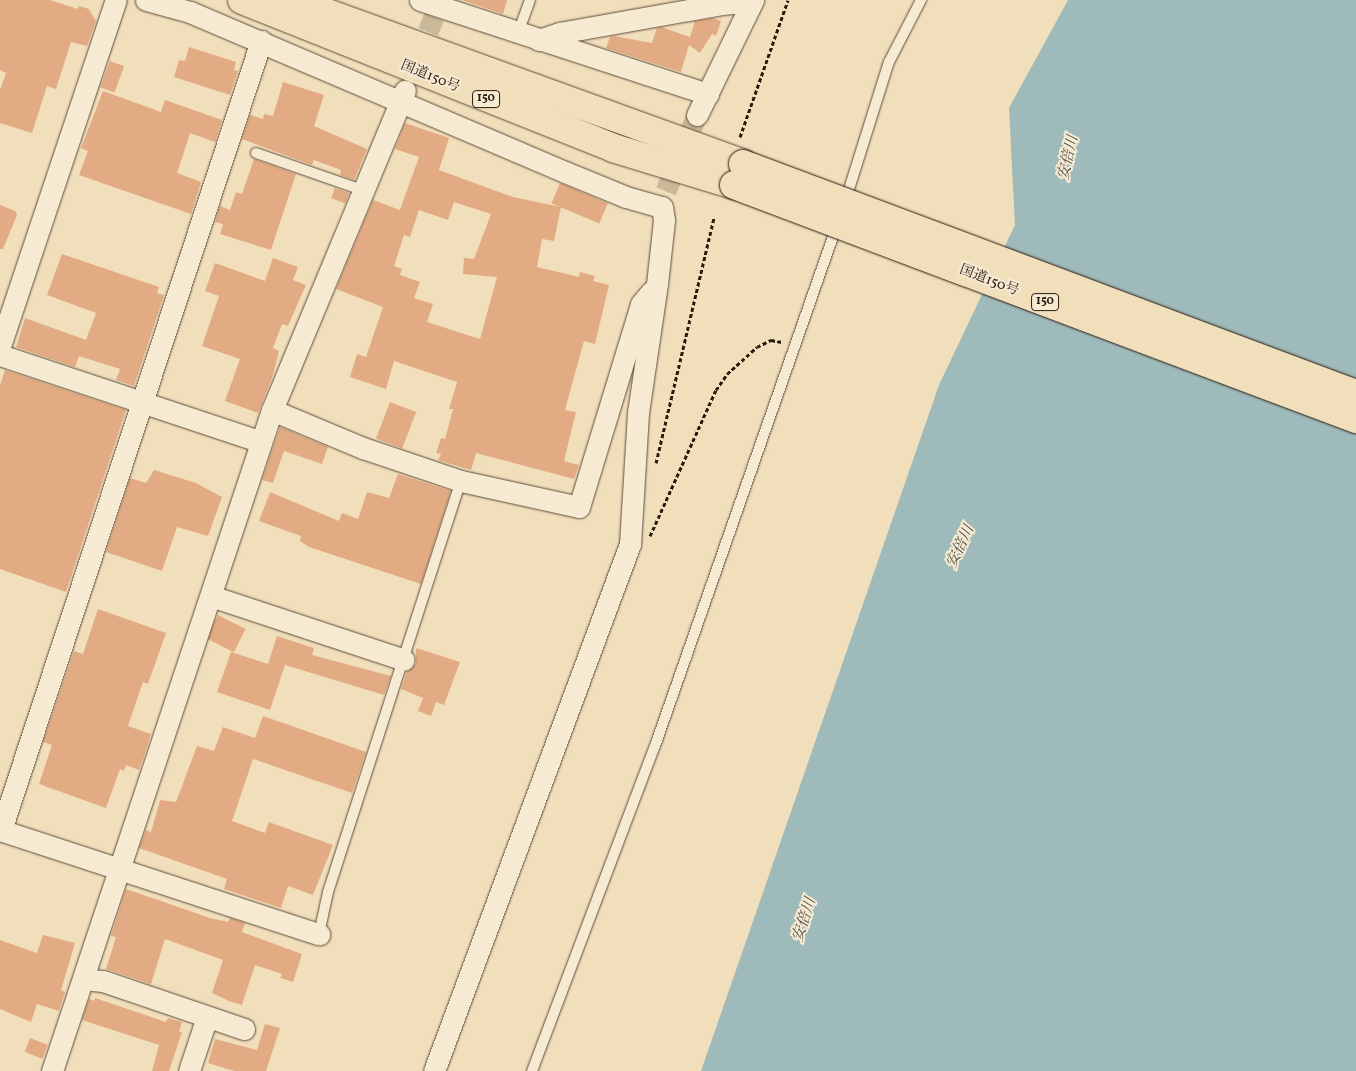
<!DOCTYPE html>
<meta charset="utf-8">
<style>
body{margin:0}
#map{position:relative;width:1356px;height:1071px;overflow:hidden;background:#f1dfbc;font-family:Vollkorn,"Noto Serif JP",serif}
div>[style]{position:absolute}
[style*='--x']{left:calc(var(--x)*1px);top:calc(var(--y)*1px);width:calc(var(--w)*1px);rotate:calc(var(--a)*1deg)}
.water>*{inset:0;background:#9ebaba}
.building>*{inset:0;background:#e3ab84;transform-origin:0 0}
.street-tunnel>*{height:21px;margin-top:-10.5px;transform-origin:0;background:repeating-linear-gradient(90deg,#c9b899 0 21px,transparent 0 32px)}
.path>*{height:3px;margin-top:-1.5px;transform-origin:0;background:repeating-linear-gradient(90deg,#2a1a0d 0 4px,transparent 0 6.5px)}
.roads{filter:drop-shadow(0 0 1px #5c4b39) drop-shadow(0 0 1px #5c4b39)}
.lane>*{height:10px;margin:-5px;padding:0 5px;transform-origin:5px;border-radius:5px;background:#f6ead3}
.street>*{height:21px;margin:-10.5px;padding:0 10.5px;transform-origin:10.5px;border-radius:10.5px;background:#f6ead3}
.highway>*{height:28px;margin:-14px;padding:0 14px;transform-origin:14px;border-radius:14px;background:#f1dfbc}
.bridges{filter:drop-shadow(0 0 1px #2a1a0d) drop-shadow(0 0 1px #2a1a0d)}
.highway-bridge>*{height:28px;margin:-14px;padding:0 14px;transform-origin:14px;border-radius:14px;background:#f1dfbc}
span{translate:-50% -50%;white-space:nowrap;text-align:center;line-height:1.15;-webkit-text-stroke:4px #f6ead3;paint-order:stroke}
.shield-label span{padding:1px 4px;background:#f6ead3;border:1px solid;border-radius:4px;-webkit-text-stroke-width:0}
.shield-label{font-size:12px;color:#2a1a0d;font-weight:700}
.street-label{font-size:14px;color:#2a1a0d}
.water-label{font-size:15px;color:#53524a;font-style:italic}
</style>
<div id="map">
<div class="water">
<div style="clip-path:polygon(1068px 0,1356px 0,1356px 1071px,701px 1071px,939px 385px,1015px 225px,1009px 108px)"></div>
</div>
<div class="building">
<div style="clip-path:polygon(0 0,50px 0,78px 9px,79px 6px,89px 9px,96px 21px,87px 46px,71px 42px,56px 89px,47px 86px,32px 133px,0 123px,0 90px,6px 73px,0 70px)"></div>
<div style="clip-path:polygon(462px 0,507px 0,503px 14px)"></div>
<div style="clip-path:polygon(713px 18px,721px 21px,716px 36px,712px 34px,700px 53px,689px 45px,681px 72px,606px 48px,610px 37px,614px 36px,652px 43px,657px 28px,661px 27px,690px 37px,695px 21px)"></div>
<div style="clip-path:polygon(189px 47px,236px 62px,234px 70px,238px 71px,230px 95px,174px 77px,179px 60px,185px 61px)"></div>
<div style="left:110px;top:61px;width:15px;height:28px;rotate:20deg"></div>
<div style="clip-path:polygon(283px 82px,324px 95px,314px 126px,367px 149px,354px 180px,340px 175px,341px 170px,314px 160px,312px 165px,242px 139px,250px 115px,263px 119px,264px 114px,273px 116px)"></div>
<div style="clip-path:polygon(103px 91px,161px 112px,165px 100px,222px 120px,215px 142px,190px 133px,183px 155px,177px 173px,201px 182px,191px 214px,79px 175px,88px 151px,81px 148px)"></div>
<div style="clip-path:polygon(evenodd,405px 123px,449px 138px,439px 170px,513px 197px,561px 207px,554px 241px,542px 239px,537px 267px,579px 277px,580px 272px,595px 276px,593px 281px,609px 285px,595px 344px,584px 341px,565px 410px,576px 412px,564px 461px,579px 465px,574px 479px,476px 453px,471px 470px,438px 460px,441px 454px,436px 453px,441px 438px,445px 439px,453px 409px,449px 409px,457px 382px,394px 361px,386px 389px,350px 377px,357px 354px,366px 357px,383px 307px,336px 289px,373px 200px,400px 210px,419px 157px,395px 149px,405px 123px,454px 202px,491px 214px,474px 259px,464px 258px,463px 274px,497px 277px,480px 339px,427px 322px,433px 304px,414px 298px,420px 282px,400px 275px,402px 269px,394px 266px,404px 235px,410px 237px,419px 210px,448px 220px,454px 202px)"></div>
<div style="clip-path:polygon(254px 159px,296px 174px,271px 250px,220px 234px,223px 224px,215px 222px,220px 206px,230px 210px,236px 192px,242px 194px)"></div>
<div style="left:560px;top:183px;width:52px;height:22px;rotate:23deg"></div>
<div style="left:335px;top:188px;width:15px;height:11px;rotate:20deg"></div>
<div style="clip-path:polygon(0 205px,15px 211px,17px 215px,3px 249px,0 249px)"></div>
<div style="clip-path:polygon(62px 254px,159px 287px,157px 293px,164px 295px,134px 386px,116px 380px,120px 369px,79px 356px,75px 367px,16px 347px,25px 318px,86px 340px,96px 313px,47px 295px)"></div>
<div style="clip-path:polygon(273px 258px,298px 267px,293px 280px,306px 285px,288px 326px,282px 324px,273px 348px,279px 351px,273px 375px,258px 413px,225px 401px,240px 359px,202px 346px,219px 296px,205px 291px,215px 263px,265px 281px)"></div>
<div style="clip-path:polygon(5px 370px,126px 410px,66px 592px,0 569px,0 385px)"></div>
<div style="left:390px;top:402px;width:28px;height:39px;rotate:21deg"></div>
<div style="clip-path:polygon(280px 427px,328px 447px,322px 464px,284px 451px,273px 483px,262px 480px)"></div>
<div style="clip-path:polygon(154px 470px,196px 483px,222px 497px,208px 536px,177px 527px,162px 571px,106px 552px,130px 478px,146px 483px)"></div>
<div style="clip-path:polygon(398px 474px,451px 491px,421px 584px,309px 547px,300px 541px,301px 536px,259px 521px,270px 492px,339px 521px,342px 513px,358px 519px,367px 492px,389px 498px)"></div>
<div style="clip-path:polygon(98px 609px,166px 633px,148px 684px,143px 682px,128px 726px,151px 734px,145px 753px,139px 770px,126px 765px,124px 771px,120px 769px,106px 808px,39px 784px,52px 745px,43px 742px,57px 701px,74px 651px,83px 654px)"></div>
<div style="left:218px;top:615px;width:31px;height:26px;rotate:27deg"></div>
<div style="clip-path:polygon(277px 636px,314px 648px,312px 655px,391px 676px,384px 695px,285px 665px,270px 710px,217px 692px,231px 652px,268px 664px)"></div>
<div style="clip-path:polygon(416px 648px,460px 662px,444px 705px,436px 702px,431px 716px,418px 711px,423px 698px,401px 689px,407px 672px,416px 664px)"></div>
<div style="clip-path:polygon(263px 716px,366px 752px,352px 793px,253px 759px,232px 821px,265px 833px,269px 822px,333px 845px,313px 895px,288px 886px,281px 908px,224px 889px,227px 879px,139px 848px,146px 830px,151px 832px,160px 800px,176px 802px,197px 746px,214px 751px,223px 727px,255px 738px)"></div>
<div style="clip-path:polygon(126px 889px,210px 918px,228px 922px,230px 918px,245px 923px,242px 932px,302px 954px,293px 982px,280px 978px,282px 974px,255px 965px,242px 1005px,229px 1001px,212px 993px,223px 960px,165px 939px,151px 984px,106px 969px,116px 937px,111px 936px)"></div>
<div style="clip-path:polygon(43px 935px,75px 943px,61px 990px,65px 992px,59px 1011px,37px 1004px,31px 1022px,0 1009px,0 940px,37px 953px)"></div>
<div style="clip-path:polygon(95px 998px,166px 1022px,168px 1018px,182px 1022px,179px 1032px,182px 1032px,169px 1071px,152px 1071px,159px 1045px,82px 1020px,89px 999px,94px 1001px)"></div>
<div style="clip-path:polygon(265px 1024px,280px 1028px,266px 1071px,234px 1071px,208px 1063px,215px 1039px,257px 1050px)"></div>
<div style="left:30px;top:1038px;width:19px;height:15px;rotate:21deg"></div>
</div>
<div class="street-tunnel">
<div style="--x:416;--y:61;--w:48;--a:-67.8"></div>
<div style="--x:666;--y:191;--w:82;--a:-67.8"></div>
</div>
<div class="path">
<div style="--x:740;--y:137;--w:145;--a:-70.7"></div>
<div style="--x:656;--y:463;--w:252;--a:-76.7"></div>
<div style="--x:650;--y:536;--w:160;--a:-65.7"></div>
<div style="--x:716;--y:390;--w:19;--a:-55"></div>
<div style="--x:727;--y:374;--w:40;--a:-42"></div>
<div style="--x:757;--y:347;--w:16;--a:-27"></div>
<div style="--x:771;--y:340;--w:11;--a:10"></div>
</div>
<div class="roads">
<div class="lane">
<div style="--x:518;--y:33;--w:35;--a:-70"></div>
<div style="--x:256;--y:153;--w:115;--a:19.2"></div>
<div style="--x:845;--y:202;--w:147;--a:-72.6"></div>
<div style="--x:889;--y:62;--w:70;--a:-62.7"></div>
<div style="--x:319;--y:934;--w:43;--a:-77.9"></div>
<div style="--x:328;--y:892;--w:432;--a:-72.1"></div>
<div style="--x:532;--y:1071;--w:347;--a:-69.3"></div>
<div style="--x:655;--y:746;--w:552;--a:-70.74"></div>
</div>
<div class="street">
<div style="--x:146;--y:0;--w:46;--a:15.3"></div>
<div style="--x:190;--y:12;--w:408;--a:23.1"></div>
<div style="--x:565;--y:172;--w:66;--a:22.3"></div>
<div style="--x:626;--y:197;--w:37;--a:16"></div>
<div style="--x:662;--y:207;--w:13;--a:81"></div>
<div style="--x:664;--y:220;--w:64;--a:96.2"></div>
<div style="--x:657;--y:284;--w:130;--a:98.4"></div>
<div style="--x:638;--y:413;--w:131;--a:93.5"></div>
<div style="--x:630;--y:544;--w:562;--a:110.4"></div>
<div style="--x:420;--y:0;--w:303;--a:18.1"></div>
<div style="--x:539;--y:40;--w:21;--a:-19"></div>
<div style="--x:559;--y:33;--w:165;--a:-10.1"></div>
<div style="--x:721;--y:4;--w:16;--a:-4"></div>
<div style="--x:737;--y:3;--w:13;--a:23"></div>
<div style="--x:697;--y:115;--w:128;--a:-64"></div>
<div style="--x:0;--y:346;--w:365;--a:-71.5"></div>
<div style="--x:0;--y:355;--w:275;--a:18.4"></div>
<div style="--x:272;--y:410;--w:99;--a:22.7"></div>
<div style="--x:363;--y:448;--w:103;--a:18.6"></div>
<div style="--x:461;--y:481;--w:121;--a:12.4"></div>
<div style="--x:579;--y:507;--w:212;--a:-73"></div>
<div style="--x:641;--y:304;--w:16;--a:-50"></div>
<div style="--x:211;--y:596;--w:203;--a:18.3"></div>
<div style="--x:0;--y:830;--w:336;--a:18.1"></div>
<div style="--x:1;--y:830;--w:831;--a:-71.76"></div>
<div style="--x:83;--y:979;--w:20;--a:6"></div>
<div style="--x:103;--y:981;--w:149;--a:18.8"></div>
<div style="--x:52;--y:1071;--w:697;--a:-71.59"></div>
<div style="--x:272;--y:410;--w:346;--a:-67.4"></div>
<div style="--x:189;--y:1071;--w:57;--a:-71.6"></div>
</div>
<div class="highway">
<div style="--x:242;--y:0;--w:399;--a:21.7"></div>
<div style="--x:613;--y:148;--w:127;--a:17"></div>
<div style="--x:291;--y:0;--w:481;--a:19.9"></div>
</div>
</div>
<div class="bridges">
<div class="highway-bridge">
<div style="--x:743;--y:164;--w:655;--a:20.57"></div>
<div style="--x:734;--y:185;--w:665;--a:20.62"></div>
</div>
</div>
<div class="shield-label">
<span style="left:486px;top:99px">150</span>
<span style="left:1045px;top:302px">150</span>
</div>
<div class="street-label">
<span style="left:430px;top:77px;rotate:22deg">国道150号</span>
<span style="left:989px;top:281px;rotate:21deg">国道150号</span>
</div>
<div class="water-label">
<span style="left:1069px;top:158px;rotate:-77deg">安倍川</span>
<span style="left:961px;top:547px;rotate:-65deg">安倍川</span>
<span style="left:805px;top:920px;rotate:-72deg">安倍川</span>
</div>
</div>
